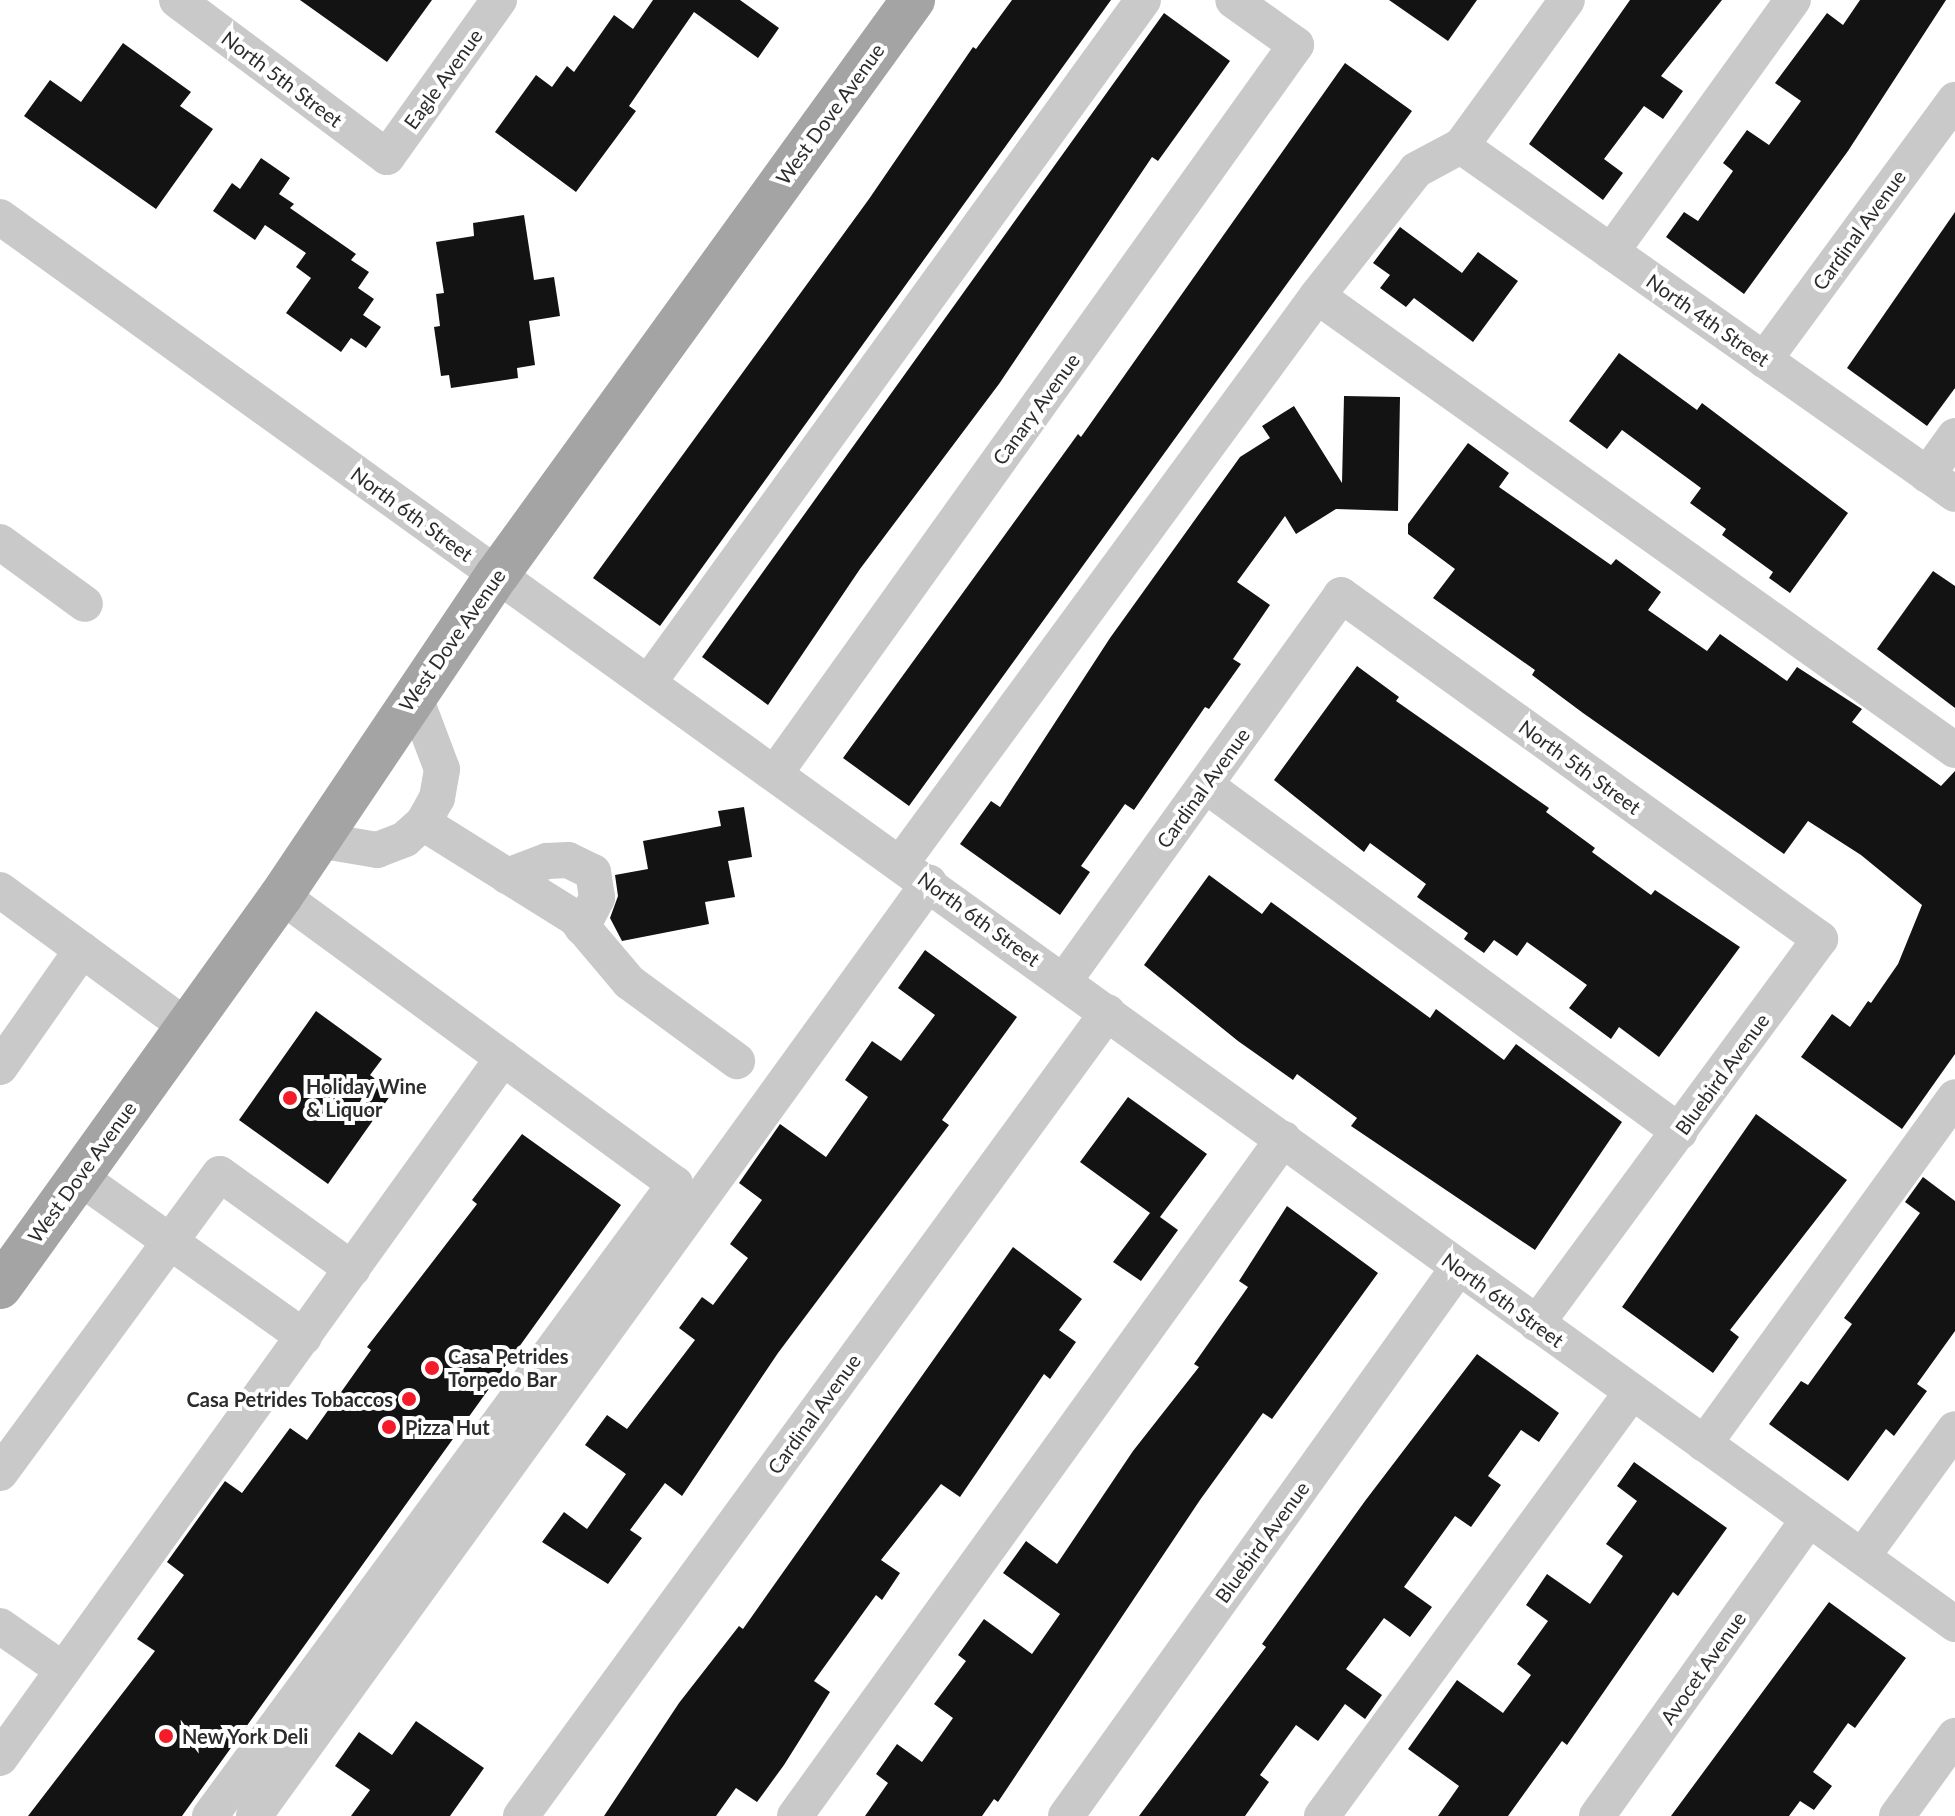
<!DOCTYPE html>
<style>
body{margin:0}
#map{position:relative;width:1955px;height:1816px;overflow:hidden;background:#fff;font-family:Lato,sans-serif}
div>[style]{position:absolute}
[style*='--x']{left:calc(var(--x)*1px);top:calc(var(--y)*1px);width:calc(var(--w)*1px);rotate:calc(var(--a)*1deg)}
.building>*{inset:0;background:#131313}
.minor>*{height:36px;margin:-18px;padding:0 18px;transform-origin:18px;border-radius:18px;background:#c9c9c9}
.major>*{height:44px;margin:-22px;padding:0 22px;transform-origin:22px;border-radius:22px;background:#a4a4a4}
.dots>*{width:22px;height:22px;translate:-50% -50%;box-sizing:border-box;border:4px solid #fff;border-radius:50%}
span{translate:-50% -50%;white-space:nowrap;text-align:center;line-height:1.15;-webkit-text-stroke:8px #fff;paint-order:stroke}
.street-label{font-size:20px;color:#2c2c2c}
.poi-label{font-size:20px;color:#2c2c2c;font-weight:700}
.left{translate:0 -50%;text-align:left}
.right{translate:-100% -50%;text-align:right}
</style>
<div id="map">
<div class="building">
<div style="clip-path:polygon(300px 0,432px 0,387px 62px)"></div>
<div style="clip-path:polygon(653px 0,740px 0,779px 28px,758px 58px,694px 12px,629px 106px,636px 111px,576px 192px,495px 132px,536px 75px,552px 87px,567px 66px,574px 72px,614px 15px,633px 29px)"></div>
<div style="clip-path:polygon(1012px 0,1111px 0,660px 626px,593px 578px,869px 199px,973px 47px,976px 49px)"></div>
<div style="clip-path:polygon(1389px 0,1477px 0,1448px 41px)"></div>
<div style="clip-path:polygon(1630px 0,1722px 0,1661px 76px,1683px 91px,1663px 119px,1644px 106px,1604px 159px,1623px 173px,1603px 200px,1529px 144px)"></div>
<div style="clip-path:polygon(1860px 0,1946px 0,1848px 151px,1744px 294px,1666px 237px,1684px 212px,1698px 221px,1733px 171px,1723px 163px,1747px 130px,1769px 145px,1801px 101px,1775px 83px,1827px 13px,1843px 25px)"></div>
<div style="clip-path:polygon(1164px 13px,1230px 61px,1158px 161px,1152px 157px,999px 384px,860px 569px,768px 705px,702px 657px)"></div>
<div style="clip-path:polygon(123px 43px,191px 92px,180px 106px,213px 129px,156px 209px,24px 116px,50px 80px,81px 102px)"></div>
<div style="clip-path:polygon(1345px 63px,1412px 111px,909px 806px,843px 758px,1078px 434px,1081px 437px)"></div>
<div style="clip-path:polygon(261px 158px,290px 178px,279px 194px,294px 204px,290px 208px,356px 254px,351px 260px,369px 272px,358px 288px,374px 299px,363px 315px,381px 327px,366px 348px,351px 338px,341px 352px,286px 313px,311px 278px,296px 267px,306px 253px,265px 225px,255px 240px,213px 211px,232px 183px,240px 189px)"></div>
<div style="clip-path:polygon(1955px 212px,1955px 388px,1927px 426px,1847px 368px)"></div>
<div style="clip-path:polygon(524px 215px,534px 280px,554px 277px,560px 316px,529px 321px,535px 365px,517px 368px,518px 378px,451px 388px,449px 375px,441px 376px,434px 327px,440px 326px,436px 294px,444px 293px,436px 242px,474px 236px,473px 223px)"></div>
<div style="clip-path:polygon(1400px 227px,1462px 273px,1478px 252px,1518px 281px,1473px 342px,1414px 298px,1406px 307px,1380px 288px,1390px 275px,1373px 263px)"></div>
<div style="clip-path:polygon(1619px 353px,1697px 410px,1702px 403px,1848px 513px,1790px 593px,1769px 578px,1773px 572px,1722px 535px,1726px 529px,1690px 503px,1701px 488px,1622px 430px,1607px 449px,1569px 421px)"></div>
<div style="clip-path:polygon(1344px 396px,1400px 397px,1398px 511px,1336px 509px,1296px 534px,1285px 516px,1237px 582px,1270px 605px,1233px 659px,1241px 664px,1209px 709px,1205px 707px,1134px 810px,1125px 804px,1081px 866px,1090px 872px,1060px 915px,960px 844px,991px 801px,1000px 807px,1110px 638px,1240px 457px,1270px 438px,1262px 426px,1294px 406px,1342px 483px)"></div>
<div style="clip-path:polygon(1468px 443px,1509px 473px,1499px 487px,1611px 565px,1616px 559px,1661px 592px,1648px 610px,1707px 651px,1720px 634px,1787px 681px,1797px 667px,1862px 709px,1852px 722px,1941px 786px,1955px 771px,1955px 1054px,1902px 1129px,1801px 1057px,1832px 1014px,1850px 1027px,1868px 1001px,1871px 1003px,1898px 964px,1922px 905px,1861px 855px,1808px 821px,1784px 854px,1583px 713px,1532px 675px,1535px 670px,1433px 598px,1455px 569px,1408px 534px,1408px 524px)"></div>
<div style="clip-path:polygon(1933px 571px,1955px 586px,1955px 708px,1877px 649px)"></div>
<div style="clip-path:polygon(1357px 666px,1399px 697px,1396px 701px,1549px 808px,1546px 812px,1595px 848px,1592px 852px,1651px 895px,1655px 890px,1740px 947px,1659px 1057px,1619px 1027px,1611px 1039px,1569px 1008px,1587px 985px,1527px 942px,1517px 956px,1494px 940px,1484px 953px,1464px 939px,1468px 933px,1417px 897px,1426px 884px,1370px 843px,1364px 852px,1274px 780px)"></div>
<div style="clip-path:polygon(744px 807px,752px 857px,728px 861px,735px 897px,705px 902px,709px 924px,622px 941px,610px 918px,618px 896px,615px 875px,648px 869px,643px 841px,721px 826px,718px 811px)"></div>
<div style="clip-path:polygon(1209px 875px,1262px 914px,1271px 902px,1430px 1018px,1436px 1009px,1504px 1060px,1516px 1044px,1622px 1122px,1535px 1250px,1351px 1126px,1357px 1118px,1297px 1074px,1293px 1080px,1238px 1041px,1144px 965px)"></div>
<div style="clip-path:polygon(925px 950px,1017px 1017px,942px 1120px,949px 1125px,778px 1353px,682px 1496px,665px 1483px,630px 1530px,642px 1538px,608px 1584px,542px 1542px,564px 1512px,587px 1529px,626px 1474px,585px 1445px,607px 1415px,627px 1429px,695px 1340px,679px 1328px,702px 1297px,713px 1305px,748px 1258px,730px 1244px,762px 1200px,739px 1183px,780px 1124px,826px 1157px,868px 1097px,845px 1080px,872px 1041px,901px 1061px,935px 1015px,898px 988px)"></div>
<div style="clip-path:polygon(316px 1011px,382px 1059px,370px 1075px,393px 1092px,328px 1184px,239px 1120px)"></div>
<div style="clip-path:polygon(1128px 1097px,1207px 1154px,1160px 1217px,1178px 1230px,1141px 1281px,1113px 1262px,1150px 1213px,1080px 1162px)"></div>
<div style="clip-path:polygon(1756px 1114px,1847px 1180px,1730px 1330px,1739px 1337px,1713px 1373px,1622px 1307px)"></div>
<div style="clip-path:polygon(522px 1134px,621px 1205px,182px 1816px,28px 1816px,155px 1651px,137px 1639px,184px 1575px,167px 1562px,225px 1481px,242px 1493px,290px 1428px,307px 1440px,371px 1350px,367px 1347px,477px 1204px,472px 1200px)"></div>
<div style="clip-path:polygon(1923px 1177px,1955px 1201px,1955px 1331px,1917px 1384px,1927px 1391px,1894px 1436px,1886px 1429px,1848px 1481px,1769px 1424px,1801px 1381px,1808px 1385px,1852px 1324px,1844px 1318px,1920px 1213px,1905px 1202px)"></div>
<div style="clip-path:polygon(1287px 1206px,1378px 1273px,1272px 1419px,1263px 1413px,1200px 1500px,998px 1802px,994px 1799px,982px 1816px,865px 1816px,888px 1783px,876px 1774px,897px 1744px,922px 1762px,953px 1718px,934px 1704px,966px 1661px,958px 1655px,984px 1619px,1032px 1654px,1060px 1614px,1003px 1573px,1026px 1541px,1057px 1564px,1133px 1451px,1199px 1367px,1194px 1364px,1248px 1287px,1239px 1281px)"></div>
<div style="clip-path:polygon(1013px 1247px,1082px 1299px,1059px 1330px,1076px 1342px,1050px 1379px,1044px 1374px,960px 1497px,941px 1484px,881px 1560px,900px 1573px,882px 1600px,876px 1595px,814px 1681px,830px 1692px,784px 1765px,757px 1802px,736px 1788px,716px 1816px,604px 1816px,679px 1703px,739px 1626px,743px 1629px)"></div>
<div style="clip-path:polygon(1477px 1354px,1559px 1413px,1539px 1442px,1521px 1430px,1488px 1476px,1501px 1485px,1471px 1527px,1455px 1516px,1404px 1587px,1432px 1607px,1410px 1637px,1384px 1618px,1346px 1669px,1382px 1695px,1365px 1719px,1345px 1704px,1318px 1741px,1296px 1725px,1260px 1775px,1269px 1782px,1245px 1816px,1139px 1816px,1266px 1647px,1262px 1644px,1365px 1501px)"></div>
<div style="clip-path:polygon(1634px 1462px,1727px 1528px,1678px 1596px,1673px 1592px,1567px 1745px,1562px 1741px,1508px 1816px,1438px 1816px,1459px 1786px,1408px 1749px,1457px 1680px,1503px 1713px,1531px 1675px,1517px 1664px,1548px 1621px,1526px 1605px,1547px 1574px,1590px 1604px,1623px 1556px,1606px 1544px,1637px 1501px,1617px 1486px)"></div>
<div style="clip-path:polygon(1829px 1602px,1906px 1658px,1855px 1728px,1848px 1723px,1813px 1772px,1832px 1786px,1814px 1810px,1800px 1801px,1789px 1816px,1671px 1816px)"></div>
<div style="clip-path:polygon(416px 1721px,484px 1768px,450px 1816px,351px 1816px,370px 1790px,335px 1766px,359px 1732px,392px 1755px)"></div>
</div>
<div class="minor">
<div style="--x:177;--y:0;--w:262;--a:36.8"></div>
<div style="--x:387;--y:157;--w:193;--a:-54.5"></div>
<div style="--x:1461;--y:146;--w:604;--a:35.16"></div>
<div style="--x:0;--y:217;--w:2409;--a:35.74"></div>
<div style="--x:1611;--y:252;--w:311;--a:-54.2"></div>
<div style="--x:1317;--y:296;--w:783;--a:35.44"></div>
<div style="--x:1764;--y:360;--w:323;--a:-53.7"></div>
<div style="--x:1927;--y:475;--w:48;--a:-54.3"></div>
<div style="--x:0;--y:542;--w:105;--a:36.1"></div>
<div style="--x:649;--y:682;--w:842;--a:-54.08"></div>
<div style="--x:776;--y:772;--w:894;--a:-54.43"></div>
<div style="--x:1296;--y:45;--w:77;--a:-144.5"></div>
<div style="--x:1205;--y:785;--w:588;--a:36.15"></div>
<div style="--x:423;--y:823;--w:179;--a:32"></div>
<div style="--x:575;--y:918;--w:84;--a:49.8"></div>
<div style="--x:629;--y:982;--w:134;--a:36.2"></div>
<div style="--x:318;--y:840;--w:60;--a:9.6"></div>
<div style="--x:377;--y:850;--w:30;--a:-21"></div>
<div style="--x:405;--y:839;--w:24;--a:-42"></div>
<div style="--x:423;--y:823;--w:29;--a:-61"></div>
<div style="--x:437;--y:798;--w:29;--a:-80"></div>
<div style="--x:442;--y:769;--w:79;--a:-110.7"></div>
<div style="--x:901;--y:863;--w:703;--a:-53.73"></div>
<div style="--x:1317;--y:296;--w:160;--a:-51.8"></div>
<div style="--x:1416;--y:170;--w:51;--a:-28.1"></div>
<div style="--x:1461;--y:146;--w:180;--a:-54"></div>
<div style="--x:507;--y:876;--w:43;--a:-20.6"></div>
<div style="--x:547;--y:861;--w:21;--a:-3"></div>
<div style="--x:568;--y:860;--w:28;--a:26"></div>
<div style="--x:593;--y:872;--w:26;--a:81"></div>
<div style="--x:597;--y:898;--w:33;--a:117"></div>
<div style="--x:0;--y:890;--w:232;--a:36.2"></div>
<div style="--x:1064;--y:981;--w:475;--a:-54.3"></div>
<div style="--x:1341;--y:595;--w:590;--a:35.68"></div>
<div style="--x:1820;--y:939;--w:478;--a:126.4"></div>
<div style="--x:0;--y:1067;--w:143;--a:-55"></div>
<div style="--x:79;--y:1177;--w:276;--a:35.4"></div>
<div style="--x:1704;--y:1444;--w:428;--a:-54.1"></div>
<div style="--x:0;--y:1473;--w:371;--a:-53.7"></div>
<div style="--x:220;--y:1174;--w:163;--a:35.7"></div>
<div style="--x:1862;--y:1557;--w:158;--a:-54"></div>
<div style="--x:0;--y:1626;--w:77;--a:34.9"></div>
<div style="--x:0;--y:1758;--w:862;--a:-54.3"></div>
<div style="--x:210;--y:1816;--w:785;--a:-53.66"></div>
<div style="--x:675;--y:1184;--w:488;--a:-143.8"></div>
<div style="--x:254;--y:1816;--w:1152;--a:-54.12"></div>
<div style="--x:521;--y:1816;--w:995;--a:-53.87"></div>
<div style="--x:795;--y:1816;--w:835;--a:-54.21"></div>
<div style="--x:1066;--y:1816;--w:674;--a:-54.42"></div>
<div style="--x:1322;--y:1816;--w:525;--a:-53.83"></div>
<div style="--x:1597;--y:1816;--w:365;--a:-54.5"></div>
<div style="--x:1897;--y:1816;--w:99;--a:-54.1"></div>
</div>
<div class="major">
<div style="--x:0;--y:1287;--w:481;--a:-54.3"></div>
<div style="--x:281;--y:896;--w:387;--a:-56.1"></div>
<div style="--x:497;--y:575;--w:710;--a:-54.12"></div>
</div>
<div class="dots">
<div style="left:290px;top:1098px;background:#f41c28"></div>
<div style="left:432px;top:1368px;background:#f41c28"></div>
<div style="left:409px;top:1399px;background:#f41c28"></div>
<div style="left:389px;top:1427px;background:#f41c28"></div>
<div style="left:166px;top:1736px;background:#f41c28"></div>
</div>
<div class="street-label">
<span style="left:282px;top:79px;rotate:37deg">North 5th Street</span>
<span style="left:443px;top:79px;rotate:-54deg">Eagle Avenue</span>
<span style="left:830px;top:114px;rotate:-54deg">West Dove Avenue</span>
<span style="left:1859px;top:230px;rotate:-54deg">Cardinal Avenue</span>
<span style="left:1708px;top:320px;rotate:35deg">North 4th Street</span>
<span style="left:1036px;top:409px;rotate:-54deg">Canary Avenue</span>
<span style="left:412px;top:514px;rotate:36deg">North 6th Street</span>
<span style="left:452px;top:640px;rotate:-55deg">West Dove Avenue</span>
<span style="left:1580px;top:767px;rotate:36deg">North 5th Street</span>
<span style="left:1203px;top:788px;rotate:-54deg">Cardinal Avenue</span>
<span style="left:979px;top:919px;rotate:36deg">North 6th Street</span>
<span style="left:1722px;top:1074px;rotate:-54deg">Bluebird Avenue</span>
<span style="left:82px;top:1172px;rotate:-54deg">West Dove Avenue</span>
<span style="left:1503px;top:1300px;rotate:36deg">North 6th Street</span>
<span style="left:814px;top:1414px;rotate:-54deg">Cardinal Avenue</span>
<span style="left:1262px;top:1542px;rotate:-54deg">Bluebird Avenue</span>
<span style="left:1703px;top:1668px;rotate:-55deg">Avocet Avenue</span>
</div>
<div class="poi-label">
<span class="left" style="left:306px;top:1098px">Holiday Wine<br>&amp; Liquor</span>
<span class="left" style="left:448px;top:1368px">Casa Petrides<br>Torpedo Bar</span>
<span class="right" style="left:393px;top:1399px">Casa Petrides Tobaccos</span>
<span class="left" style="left:405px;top:1427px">Pizza Hut</span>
<span class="left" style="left:182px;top:1736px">New York Deli</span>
</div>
</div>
